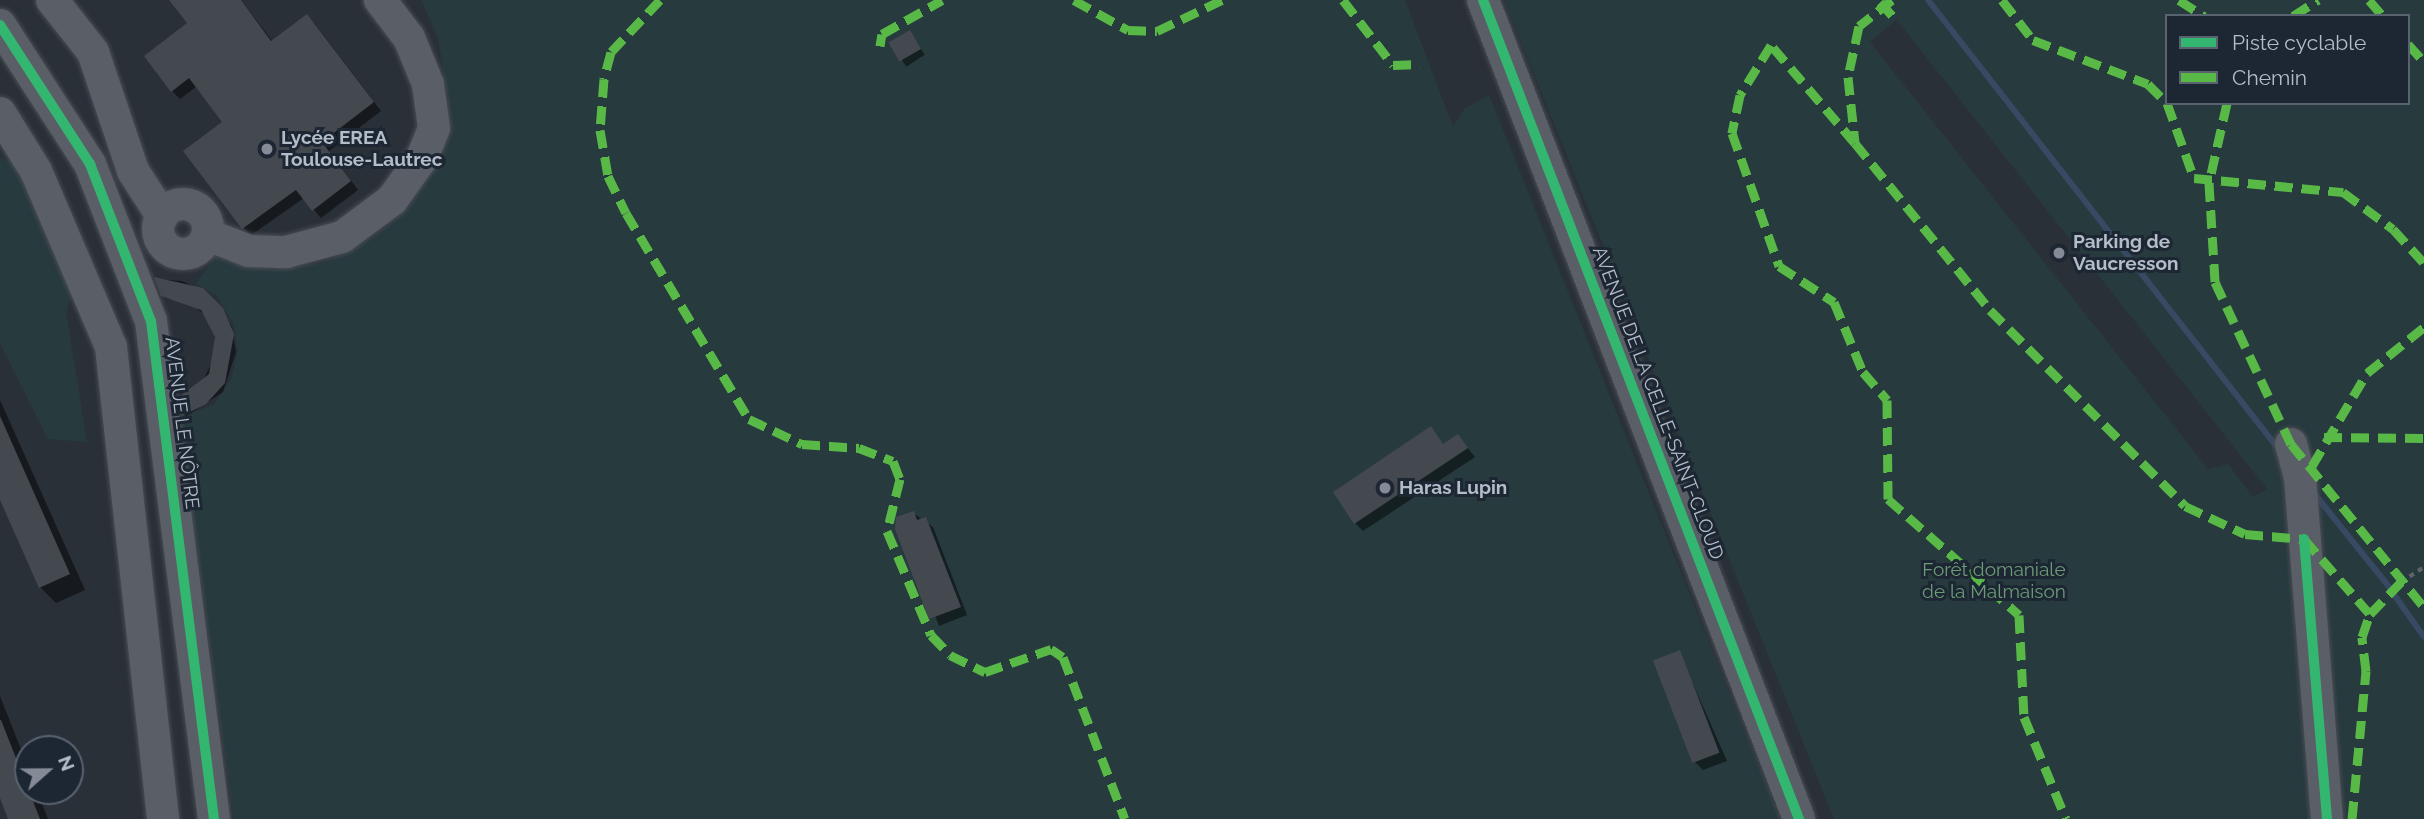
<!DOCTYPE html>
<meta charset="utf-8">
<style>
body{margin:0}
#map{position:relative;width:2424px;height:819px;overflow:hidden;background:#2a3038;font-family:Raleway,sans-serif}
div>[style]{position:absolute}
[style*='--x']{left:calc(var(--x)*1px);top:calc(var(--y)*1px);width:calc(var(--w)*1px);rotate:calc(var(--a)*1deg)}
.green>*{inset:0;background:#273a3e}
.shadow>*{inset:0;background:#0007;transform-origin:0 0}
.stream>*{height:6px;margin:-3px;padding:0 3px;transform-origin:3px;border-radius:3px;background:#384963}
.building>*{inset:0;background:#444950;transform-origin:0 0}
.path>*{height:3.5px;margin-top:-1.75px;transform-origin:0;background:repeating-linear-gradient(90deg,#5d636a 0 5px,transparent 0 10px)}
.roads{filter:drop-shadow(0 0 2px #484c53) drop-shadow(0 0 2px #484c53)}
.minor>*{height:32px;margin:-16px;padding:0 16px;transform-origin:16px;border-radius:16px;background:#5a5e66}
.minor>.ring{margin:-16px;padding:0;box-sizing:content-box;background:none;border:32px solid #5a5e66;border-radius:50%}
.quiet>*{height:9px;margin-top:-4.5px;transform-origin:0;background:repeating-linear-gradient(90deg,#58b947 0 18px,transparent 0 27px)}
.cycleway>*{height:10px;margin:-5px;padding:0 5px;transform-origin:5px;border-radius:5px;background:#33b770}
.dots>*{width:19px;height:19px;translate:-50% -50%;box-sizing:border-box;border:4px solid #1d2633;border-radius:50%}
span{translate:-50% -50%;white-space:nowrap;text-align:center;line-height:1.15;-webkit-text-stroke:6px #1d2633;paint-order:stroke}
.poi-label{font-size:19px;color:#b4bcc9;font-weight:700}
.left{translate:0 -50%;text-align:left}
.street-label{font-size:19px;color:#b4bcc9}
.park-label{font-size:19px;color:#6b9a76}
.legend{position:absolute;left:2165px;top:14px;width:245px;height:91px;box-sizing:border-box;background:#1d2633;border:2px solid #59626f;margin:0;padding:9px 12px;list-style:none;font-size:21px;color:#b4bcc9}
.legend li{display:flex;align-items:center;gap:14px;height:35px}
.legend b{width:35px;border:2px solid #59626f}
.north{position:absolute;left:14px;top:735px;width:70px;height:70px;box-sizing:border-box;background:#1d2633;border:2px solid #59626f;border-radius:50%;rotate:69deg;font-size:19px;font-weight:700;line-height:28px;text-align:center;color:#b4bcc9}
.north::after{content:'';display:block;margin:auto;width:24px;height:32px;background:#848b96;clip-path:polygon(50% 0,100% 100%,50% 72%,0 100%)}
</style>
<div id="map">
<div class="green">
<div style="clip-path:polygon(421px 0,1405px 0,1453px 127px,1464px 109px,1489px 95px,1780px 819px,234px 819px,178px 419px,214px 404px,231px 379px,238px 351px,233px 323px,217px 296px,196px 284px,214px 257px,273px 269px,323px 263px,372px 238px,402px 213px,433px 165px,448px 102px,438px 38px)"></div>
<div style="clip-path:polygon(evenodd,1504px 0,2424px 0,2424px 819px,1834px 819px,1504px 0,2167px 16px,2408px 16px,2408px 103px,2167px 103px,2167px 16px,1504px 0,1896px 20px,1897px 20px,2267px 489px,2253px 497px,2228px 464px,2208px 469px,1870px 42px,1896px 20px)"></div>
<div style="clip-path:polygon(0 158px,13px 162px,74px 288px,66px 312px,87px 442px,48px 439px,0 343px)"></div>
</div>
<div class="shadow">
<div style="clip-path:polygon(171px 0,241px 0,273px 42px,307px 16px,315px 24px,381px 111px,329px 151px,358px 190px,321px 218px,304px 198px,251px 235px,243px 227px,224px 122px,197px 86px,180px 99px,172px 91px,189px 23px)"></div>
<div style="left:910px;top:32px;width:27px;height:22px;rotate:57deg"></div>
<div style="clip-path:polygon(156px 279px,182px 281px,208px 294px,231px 325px,236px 352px,223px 392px,185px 417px,218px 350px,210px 319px,189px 302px,165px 298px)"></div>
<div style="clip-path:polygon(0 400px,85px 590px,56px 603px,40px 587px,0 496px)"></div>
<div style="clip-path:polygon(1431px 429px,1444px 445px,1458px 436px,1475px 457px,1363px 531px,1355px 523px)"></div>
<div style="clip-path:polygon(913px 513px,933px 527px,967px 615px,939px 626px,898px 518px)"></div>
<div style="clip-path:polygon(1679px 652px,1727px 761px,1703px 770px,1695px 762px)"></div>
<div style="clip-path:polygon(0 696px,28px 767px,28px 791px,37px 791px,48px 819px,10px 819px,0 793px)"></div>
</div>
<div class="stream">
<div style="--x:1928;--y:0;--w:572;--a:52.03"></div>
<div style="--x:2313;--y:492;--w:123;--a:51.3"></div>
<div style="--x:2395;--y:596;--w:50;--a:54.7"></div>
</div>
<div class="building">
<div style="clip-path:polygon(169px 0,241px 0,271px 41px,307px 14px,374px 102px,322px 142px,351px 181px,312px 211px,296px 190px,242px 229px,183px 151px,222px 122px,189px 78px,171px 92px,144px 56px,187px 23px)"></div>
<div style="left:910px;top:30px;width:22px;height:25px;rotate:60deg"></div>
<div style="clip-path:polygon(154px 277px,203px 288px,223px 308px,234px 334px,225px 383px,206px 404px,182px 416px,179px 397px,209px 374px,215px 337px,201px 310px,161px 296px)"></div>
<div style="clip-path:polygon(0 416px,70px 574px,39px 588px,0 500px)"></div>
<div style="clip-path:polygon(1431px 426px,1443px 444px,1458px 434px,1468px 448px,1354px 524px,1333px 492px)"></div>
<div style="clip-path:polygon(914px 511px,917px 520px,926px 517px,961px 607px,929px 619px,895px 529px,896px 517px)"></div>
<div style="left:1680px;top:650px;width:110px;height:29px;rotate:69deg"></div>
<div style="clip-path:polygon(0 720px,1px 720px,40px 819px,8px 819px,0 798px)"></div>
</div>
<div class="path">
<div style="--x:2401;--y:582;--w:27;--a:-33"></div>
</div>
<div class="roads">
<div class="minor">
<div style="--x:52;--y:0;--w:66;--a:51.7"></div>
<div style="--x:93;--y:52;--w:126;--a:71.4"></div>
<div style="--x:133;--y:171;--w:54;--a:57.2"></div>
<div style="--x:1483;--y:0;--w:878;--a:68.9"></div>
<div style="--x:0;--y:25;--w:166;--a:57.1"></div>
<div style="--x:90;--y:164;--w:168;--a:68.8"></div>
<div style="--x:151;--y:321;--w:502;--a:82.79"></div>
<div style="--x:0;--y:113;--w:68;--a:58.2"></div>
<div style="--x:36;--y:171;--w:191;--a:66.9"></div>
<div style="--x:111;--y:347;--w:475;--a:83.7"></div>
<div class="ring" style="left:158px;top:204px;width:18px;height:18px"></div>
<div style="--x:208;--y:235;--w:44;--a:21.3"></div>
<div style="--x:249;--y:251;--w:37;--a:2"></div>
<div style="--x:286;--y:252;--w:58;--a:-15"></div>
<div style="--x:342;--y:237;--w:62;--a:-36.5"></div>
<div style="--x:392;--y:200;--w:52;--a:-54.5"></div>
<div style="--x:422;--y:158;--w:32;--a:-68"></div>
<div style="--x:434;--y:128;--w:44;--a:-97.8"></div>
<div style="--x:428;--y:84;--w:50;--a:-112.4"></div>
<div style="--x:409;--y:38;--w:48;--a:-127.3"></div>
<div style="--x:2291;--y:444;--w:34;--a:75"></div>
<div style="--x:2300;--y:477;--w:343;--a:85.5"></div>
</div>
</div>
<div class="quiet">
<div style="--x:660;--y:0;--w:71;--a:133.3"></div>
<div style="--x:611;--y:52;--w:28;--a:105"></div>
<div style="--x:604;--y:79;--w:51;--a:94.5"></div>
<div style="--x:600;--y:130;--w:47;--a:80.1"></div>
<div style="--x:608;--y:176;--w:41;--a:64.1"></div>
<div style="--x:626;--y:213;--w:240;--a:59.2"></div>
<div style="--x:749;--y:419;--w:59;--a:25.3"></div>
<div style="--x:802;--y:444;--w:57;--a:4"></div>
<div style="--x:859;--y:448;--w:36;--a:21"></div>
<div style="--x:893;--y:461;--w:19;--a:69"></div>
<div style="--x:900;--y:479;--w:54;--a:104"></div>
<div style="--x:887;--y:531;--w:113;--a:67.1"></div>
<div style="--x:931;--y:635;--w:28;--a:46"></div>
<div style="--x:950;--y:655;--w:39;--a:26"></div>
<div style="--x:985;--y:672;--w:70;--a:-19.2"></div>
<div style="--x:1051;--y:649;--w:14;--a:34"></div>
<div style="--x:1063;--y:657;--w:173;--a:69.1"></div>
<div style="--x:1074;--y:0;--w:62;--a:29.1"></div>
<div style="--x:1128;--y:30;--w:29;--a:2"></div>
<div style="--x:1157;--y:31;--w:72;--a:-25.5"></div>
<div style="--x:1343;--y:0;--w:82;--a:52.4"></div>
<div style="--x:1393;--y:65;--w:27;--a:-2"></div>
<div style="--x:1892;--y:0;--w:42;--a:141.8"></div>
<div style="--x:1859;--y:26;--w:52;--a:102.2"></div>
<div style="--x:1848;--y:77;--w:66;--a:83.9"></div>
<div style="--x:1855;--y:143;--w:215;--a:51"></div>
<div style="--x:1990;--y:310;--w:276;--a:45.1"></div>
<div style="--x:2185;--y:506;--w:66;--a:25"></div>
<div style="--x:2245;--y:534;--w:59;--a:4.8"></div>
<div style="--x:2304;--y:539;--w:100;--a:48.7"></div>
<div style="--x:2002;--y:0;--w:51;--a:52.2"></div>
<div style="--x:2033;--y:40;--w:123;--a:20.9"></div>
<div style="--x:2148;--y:84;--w:27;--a:45"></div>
<div style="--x:2179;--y:0;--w:30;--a:33"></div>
<div style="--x:2369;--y:0;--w:21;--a:49"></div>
<div style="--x:1880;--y:2;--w:24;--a:48"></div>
<div style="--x:2293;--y:16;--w:30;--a:-33"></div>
<div style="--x:2408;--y:44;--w:24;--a:48"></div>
<div style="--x:880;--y:46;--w:12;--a:-81"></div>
<div style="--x:882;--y:34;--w:69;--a:-29.5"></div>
<div style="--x:2167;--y:103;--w:80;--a:70.2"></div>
<div style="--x:2194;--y:178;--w:150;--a:5.4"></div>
<div style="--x:2343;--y:192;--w:62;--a:36.5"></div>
<div style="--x:2393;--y:229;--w:46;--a:47.6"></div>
<div style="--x:2227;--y:103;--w:82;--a:102.7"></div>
<div style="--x:2209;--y:183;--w:99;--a:86.5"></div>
<div style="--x:2215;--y:282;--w:179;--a:64.9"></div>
<div style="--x:2291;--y:444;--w:210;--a:50.8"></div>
<div style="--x:1855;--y:143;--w:129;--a:-130.6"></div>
<div style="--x:1771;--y:45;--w:59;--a:121.8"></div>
<div style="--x:1740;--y:95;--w:39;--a:102"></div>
<div style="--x:1732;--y:133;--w:141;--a:70.5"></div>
<div style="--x:1779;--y:266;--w:66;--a:33.2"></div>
<div style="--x:1834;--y:302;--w:76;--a:67.5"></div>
<div style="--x:1863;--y:372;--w:37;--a:49"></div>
<div style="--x:1887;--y:400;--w:99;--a:89.4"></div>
<div style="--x:1888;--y:499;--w:175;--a:41.5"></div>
<div style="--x:2019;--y:615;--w:102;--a:87.2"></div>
<div style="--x:2024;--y:717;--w:110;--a:67.6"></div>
<div style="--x:2324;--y:437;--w:100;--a:0.6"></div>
<div style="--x:2312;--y:466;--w:108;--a:-59.4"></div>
<div style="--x:2367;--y:373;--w:73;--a:-38.9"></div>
<div style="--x:2352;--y:819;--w:149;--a:-84.6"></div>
<div style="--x:2366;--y:671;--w:34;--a:-97"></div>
<div style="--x:2362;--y:637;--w:24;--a:-71"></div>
<div style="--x:2370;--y:614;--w:45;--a:-45.9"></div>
</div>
<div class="cycleway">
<div style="--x:1483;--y:0;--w:878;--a:68.9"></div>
<div style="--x:0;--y:25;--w:166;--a:57.1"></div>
<div style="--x:90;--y:164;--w:168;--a:68.8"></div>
<div style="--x:151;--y:321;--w:502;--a:82.79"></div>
<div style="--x:2304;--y:539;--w:281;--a:85.3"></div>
</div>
<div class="dots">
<div style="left:267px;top:149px;background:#848b96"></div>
<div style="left:2059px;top:253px;background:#848b96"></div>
<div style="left:1385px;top:488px;background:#848b96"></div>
</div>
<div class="poi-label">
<span class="left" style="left:281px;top:149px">Lycée EREA<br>Toulouse-Lautrec</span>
<span class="left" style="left:2073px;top:253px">Parking de<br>Vaucresson</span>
<span class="left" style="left:1399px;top:488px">Haras Lupin</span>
</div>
<div class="street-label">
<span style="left:1658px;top:403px;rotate:69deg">AVENUE DE LA CELLE-SAINT-CLOUD</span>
<span style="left:182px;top:423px;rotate:83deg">AVENUE LE NÔTRE</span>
</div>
<div class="park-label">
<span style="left:1994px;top:581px">Forêt domaniale<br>de la Malmaison</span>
</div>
<ul class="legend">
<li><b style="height:9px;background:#33b770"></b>Piste cyclable</li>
<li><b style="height:9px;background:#58b947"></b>Chemin</li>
</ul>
<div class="north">N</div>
</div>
